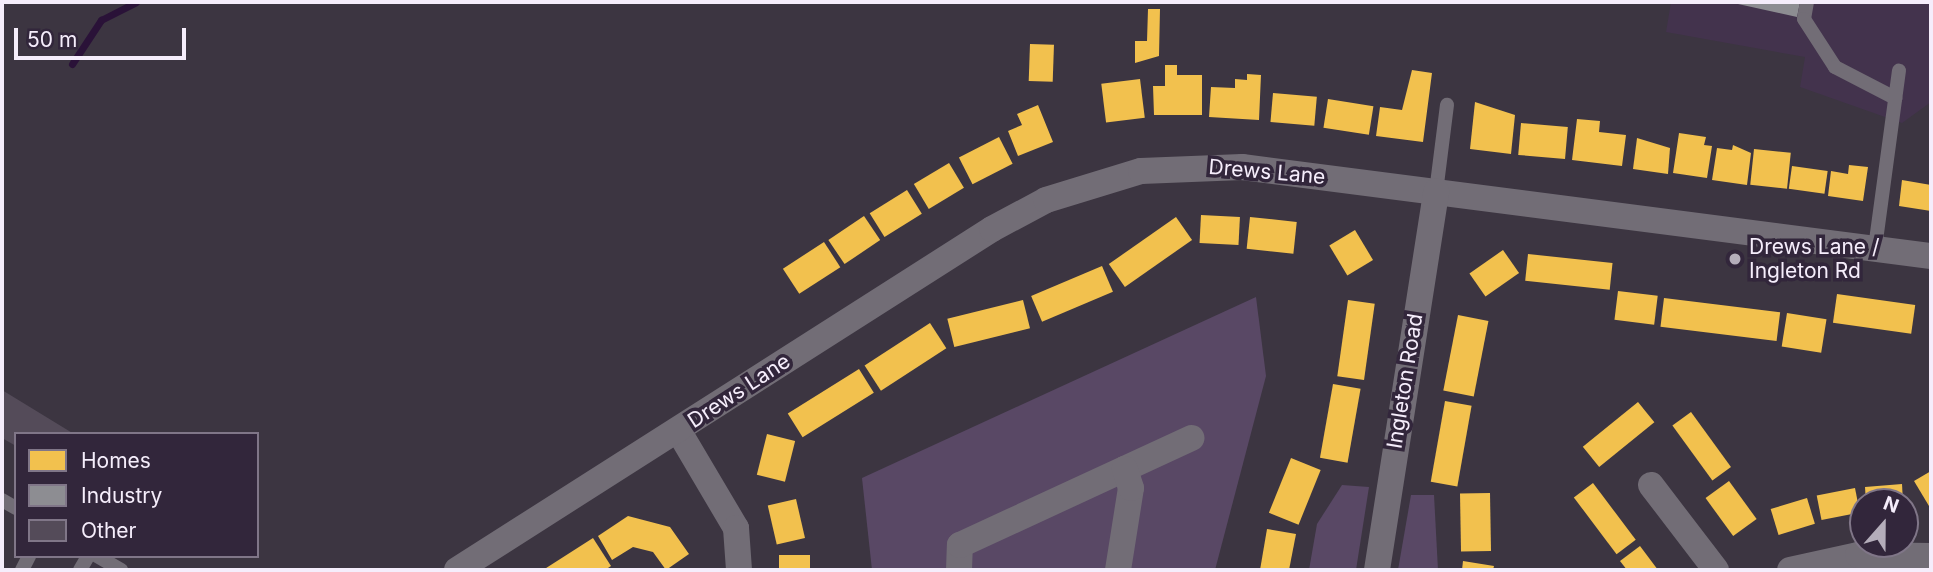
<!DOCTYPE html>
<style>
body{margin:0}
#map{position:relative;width:1933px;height:572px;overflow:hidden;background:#3c3541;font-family:Inter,sans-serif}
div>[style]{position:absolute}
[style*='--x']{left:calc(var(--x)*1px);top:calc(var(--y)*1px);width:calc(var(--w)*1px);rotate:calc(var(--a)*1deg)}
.built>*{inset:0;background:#43334d}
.green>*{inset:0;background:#594865}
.homes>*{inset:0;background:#f2c14e;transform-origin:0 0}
.industry>*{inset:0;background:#8d8d92}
.stream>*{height:7px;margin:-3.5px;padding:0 3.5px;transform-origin:3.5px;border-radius:3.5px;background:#2a1238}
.building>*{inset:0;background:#544b59}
.service>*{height:14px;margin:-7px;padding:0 7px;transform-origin:7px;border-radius:7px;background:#726d76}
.minor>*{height:26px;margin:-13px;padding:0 13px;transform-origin:13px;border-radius:13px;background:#726d76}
.dots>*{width:19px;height:19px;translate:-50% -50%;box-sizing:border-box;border:4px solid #32263b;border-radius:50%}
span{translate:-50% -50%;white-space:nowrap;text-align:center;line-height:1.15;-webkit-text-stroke:7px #32263b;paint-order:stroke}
.street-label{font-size:21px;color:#f5edfb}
.poi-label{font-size:21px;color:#f5edfb}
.left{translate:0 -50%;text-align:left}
.frame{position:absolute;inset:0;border:4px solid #f5edfb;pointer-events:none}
.legend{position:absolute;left:14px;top:432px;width:245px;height:126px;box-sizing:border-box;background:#32263b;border:2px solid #807688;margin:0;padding:9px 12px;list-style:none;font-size:21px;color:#f5edfb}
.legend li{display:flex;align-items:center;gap:14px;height:35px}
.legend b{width:35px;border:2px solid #807688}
.north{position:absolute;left:1849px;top:488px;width:70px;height:70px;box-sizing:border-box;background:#32263b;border:2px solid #807688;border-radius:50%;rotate:21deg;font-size:19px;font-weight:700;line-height:28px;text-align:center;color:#f5edfb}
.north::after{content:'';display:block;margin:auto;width:24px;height:32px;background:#b4adba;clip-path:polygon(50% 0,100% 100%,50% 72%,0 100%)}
.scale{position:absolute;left:14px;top:28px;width:172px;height:32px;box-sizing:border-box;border:4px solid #f5edfb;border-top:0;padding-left:9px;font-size:21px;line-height:24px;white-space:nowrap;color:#f5edfb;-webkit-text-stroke:5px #32263b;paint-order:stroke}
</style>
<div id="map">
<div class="built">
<div style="clip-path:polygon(1671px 2px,1931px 2px,1931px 102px,1902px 123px,1800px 87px,1805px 57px,1666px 32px)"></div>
</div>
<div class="green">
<div style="clip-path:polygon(1256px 297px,1266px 376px,1215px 570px,872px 570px,862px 478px)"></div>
<div style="clip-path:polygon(1342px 485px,1369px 487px,1356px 570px,1309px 570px,1317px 524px)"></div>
<div style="clip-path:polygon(1411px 495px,1434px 495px,1438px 570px,1398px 570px)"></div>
</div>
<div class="homes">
<div style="clip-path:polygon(1148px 9px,1160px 9px,1159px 56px,1135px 63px,1135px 41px,1147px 41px)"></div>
<div style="left:1030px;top:44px;width:24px;height:37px;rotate:2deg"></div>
<div style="clip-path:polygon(1165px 65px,1177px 65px,1177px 75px,1202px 75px,1202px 115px,1154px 115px,1153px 86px,1165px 86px)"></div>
<div style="clip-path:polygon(1412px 70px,1432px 73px,1423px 142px,1376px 136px,1380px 107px,1402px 110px)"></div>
<div style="clip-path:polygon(1247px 74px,1261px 75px,1259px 120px,1209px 117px,1211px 87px,1235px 88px,1235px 79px,1247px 80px)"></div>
<div style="left:1140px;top:79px;width:39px;height:39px;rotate:83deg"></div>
<div style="left:1273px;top:93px;width:44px;height:29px;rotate:5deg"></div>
<div style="left:1328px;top:99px;width:46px;height:29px;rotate:9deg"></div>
<div style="clip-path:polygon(1475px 102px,1515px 115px,1511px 154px,1470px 149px)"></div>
<div style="clip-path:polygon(1038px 105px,1053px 142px,1018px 156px,1008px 131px,1022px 125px,1017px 114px)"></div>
<div style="clip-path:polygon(1577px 119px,1600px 121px,1599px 132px,1626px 135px,1622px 166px,1572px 160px)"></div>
<div style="left:1521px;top:123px;width:47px;height:32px;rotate:5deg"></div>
<div style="clip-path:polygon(1679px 133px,1706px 137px,1704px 145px,1712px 146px,1707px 178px,1673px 173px)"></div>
<div style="left:999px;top:137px;width:30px;height:45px;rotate:63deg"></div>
<div style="clip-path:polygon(1637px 138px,1670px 148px,1668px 174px,1633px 169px)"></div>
<div style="clip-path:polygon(1733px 145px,1751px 153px,1747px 185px,1712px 180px,1717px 148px,1732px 150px)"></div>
<div style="left:1754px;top:149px;width:37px;height:36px;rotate:6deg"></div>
<div style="left:949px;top:163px;width:29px;height:41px;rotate:59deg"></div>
<div style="clip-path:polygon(1849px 165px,1868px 167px,1863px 201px,1828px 196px,1831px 171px,1848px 174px)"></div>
<div style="left:1792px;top:166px;width:36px;height:23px;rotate:8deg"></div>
<div style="clip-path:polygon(1902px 180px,1931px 185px,1931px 211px,1899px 206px)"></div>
<div style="left:907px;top:190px;width:28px;height:44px;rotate:58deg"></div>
<div style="left:1201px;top:215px;width:39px;height:28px;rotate:3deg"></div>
<div style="left:864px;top:216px;width:29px;height:43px;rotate:56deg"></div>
<div style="left:1176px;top:217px;width:28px;height:82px;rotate:55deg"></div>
<div style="left:1250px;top:217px;width:47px;height:32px;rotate:6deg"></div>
<div style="left:1355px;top:230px;width:35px;height:30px;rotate:59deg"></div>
<div style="left:824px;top:242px;width:30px;height:49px;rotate:57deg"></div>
<div style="left:1503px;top:250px;width:28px;height:41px;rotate:55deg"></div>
<div style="left:1528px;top:254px;width:85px;height:27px;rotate:6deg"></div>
<div style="left:1102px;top:266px;width:28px;height:77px;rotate:67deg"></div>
<div style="left:1618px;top:291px;width:40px;height:29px;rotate:7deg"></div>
<div style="left:1837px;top:294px;width:79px;height:29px;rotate:8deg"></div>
<div style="left:1664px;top:298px;width:117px;height:29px;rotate:7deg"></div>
<div style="left:1023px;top:300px;width:29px;height:78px;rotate:76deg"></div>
<div style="left:1348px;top:300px;width:27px;height:77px;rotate:8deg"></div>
<div style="left:1787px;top:313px;width:40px;height:34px;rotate:9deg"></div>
<div style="left:1458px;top:315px;width:31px;height:77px;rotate:11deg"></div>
<div style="left:930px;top:323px;width:30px;height:78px;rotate:57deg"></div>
<div style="left:859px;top:369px;width:28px;height:84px;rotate:58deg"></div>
<div style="left:1333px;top:384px;width:28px;height:75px;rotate:10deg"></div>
<div style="left:1445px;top:401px;width:27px;height:82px;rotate:10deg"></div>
<div style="left:1638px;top:402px;width:26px;height:71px;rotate:51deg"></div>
<div style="left:1691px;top:412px;width:68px;height:23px;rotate:54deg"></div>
<div style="left:767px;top:434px;width:29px;height:42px;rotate:14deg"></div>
<div style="left:1291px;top:458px;width:32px;height:59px;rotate:22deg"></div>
<div style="clip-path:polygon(1931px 471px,1931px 505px,1929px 506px,1914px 481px)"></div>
<div style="left:1729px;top:481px;width:47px;height:29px;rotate:54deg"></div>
<div style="left:1593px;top:483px;width:71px;height:24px;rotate:53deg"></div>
<div style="clip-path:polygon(1902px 484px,1903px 502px,1866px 502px,1865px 487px)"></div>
<div style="left:1855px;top:488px;width:25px;height:39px;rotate:79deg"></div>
<div style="left:1490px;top:493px;width:58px;height:30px;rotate:89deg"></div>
<div style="left:1807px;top:498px;width:27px;height:38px;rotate:73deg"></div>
<div style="left:796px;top:499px;width:40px;height:29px;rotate:77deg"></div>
<div style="clip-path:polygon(628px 516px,670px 527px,689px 554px,666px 570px,653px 552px,633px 547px,612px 560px,598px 536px)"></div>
<div style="clip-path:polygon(1267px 529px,1296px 534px,1289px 570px,1260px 570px)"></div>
<div style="clip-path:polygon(593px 538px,611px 566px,605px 570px,543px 570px)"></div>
<div style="clip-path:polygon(1640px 546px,1658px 570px,1627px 570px,1620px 561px)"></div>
<div style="left:810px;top:555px;width:15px;height:31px;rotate:90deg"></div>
<div style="clip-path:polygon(1463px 561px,1494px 566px,1493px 570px,1462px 570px)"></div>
</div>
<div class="industry">
<div style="clip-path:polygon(1729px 2px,1800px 2px,1797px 17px)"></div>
</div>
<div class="stream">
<div style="--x:72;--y:64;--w:53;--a:-56.6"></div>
<div style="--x:101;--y:20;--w:39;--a:-27"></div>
</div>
<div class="building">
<div style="clip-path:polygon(2px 390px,74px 434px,16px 434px,16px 446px,2px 438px)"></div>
</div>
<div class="service">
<div style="--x:1807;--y:2;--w:17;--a:100"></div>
<div style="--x:1804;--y:19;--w:57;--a:57.1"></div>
<div style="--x:1835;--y:67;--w:68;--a:27.3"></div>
<div style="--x:1436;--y:192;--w:88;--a:-82.8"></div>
<div style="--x:1875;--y:248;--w:179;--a:-82.3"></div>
<div style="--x:2;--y:500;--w:16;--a:30"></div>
<div style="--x:97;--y:556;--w:28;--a:30"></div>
<div style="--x:22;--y:570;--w:16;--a:-63"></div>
<div style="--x:80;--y:570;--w:16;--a:-60"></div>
</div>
<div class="minor">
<div style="--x:678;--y:430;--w:114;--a:59.4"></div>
<div style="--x:736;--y:528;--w:42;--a:85.9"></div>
<div style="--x:1651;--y:485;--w:107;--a:52.6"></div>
<div style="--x:457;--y:570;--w:634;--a:-32.51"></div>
<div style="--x:992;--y:229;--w:61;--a:-28.2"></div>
<div style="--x:1046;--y:200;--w:99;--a:-17"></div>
<div style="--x:1141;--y:171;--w:101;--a:-2.3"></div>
<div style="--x:1242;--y:167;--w:695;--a:7.36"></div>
<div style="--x:959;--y:570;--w:25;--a:-88"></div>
<div style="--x:960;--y:545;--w:255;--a:-24.8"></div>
<div style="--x:1118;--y:570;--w:83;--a:-81"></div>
<div style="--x:1131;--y:488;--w:20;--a:-108"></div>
<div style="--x:1377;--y:570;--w:383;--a:-81.1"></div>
<div style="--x:1790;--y:570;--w:70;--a:-12.4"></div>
<div style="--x:1858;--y:555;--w:73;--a:0.8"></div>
</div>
<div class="dots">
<div style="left:1735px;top:259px;background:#b4adba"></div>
</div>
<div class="street-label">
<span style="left:1267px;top:172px;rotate:5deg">Drews Lane</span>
<span style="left:1405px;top:381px;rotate:-81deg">Ingleton Road</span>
<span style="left:739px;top:391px;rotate:-33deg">Drews Lane</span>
</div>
<div class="poi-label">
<span class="left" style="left:1749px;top:259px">Drews Lane /<br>Ingleton Rd</span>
</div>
<div class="frame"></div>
<ul class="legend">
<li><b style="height:19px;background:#f2c14e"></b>Homes</li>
<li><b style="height:19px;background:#8d8d92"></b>Industry</li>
<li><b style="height:19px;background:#544b59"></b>Other</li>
</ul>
<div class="north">N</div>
<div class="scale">50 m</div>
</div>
